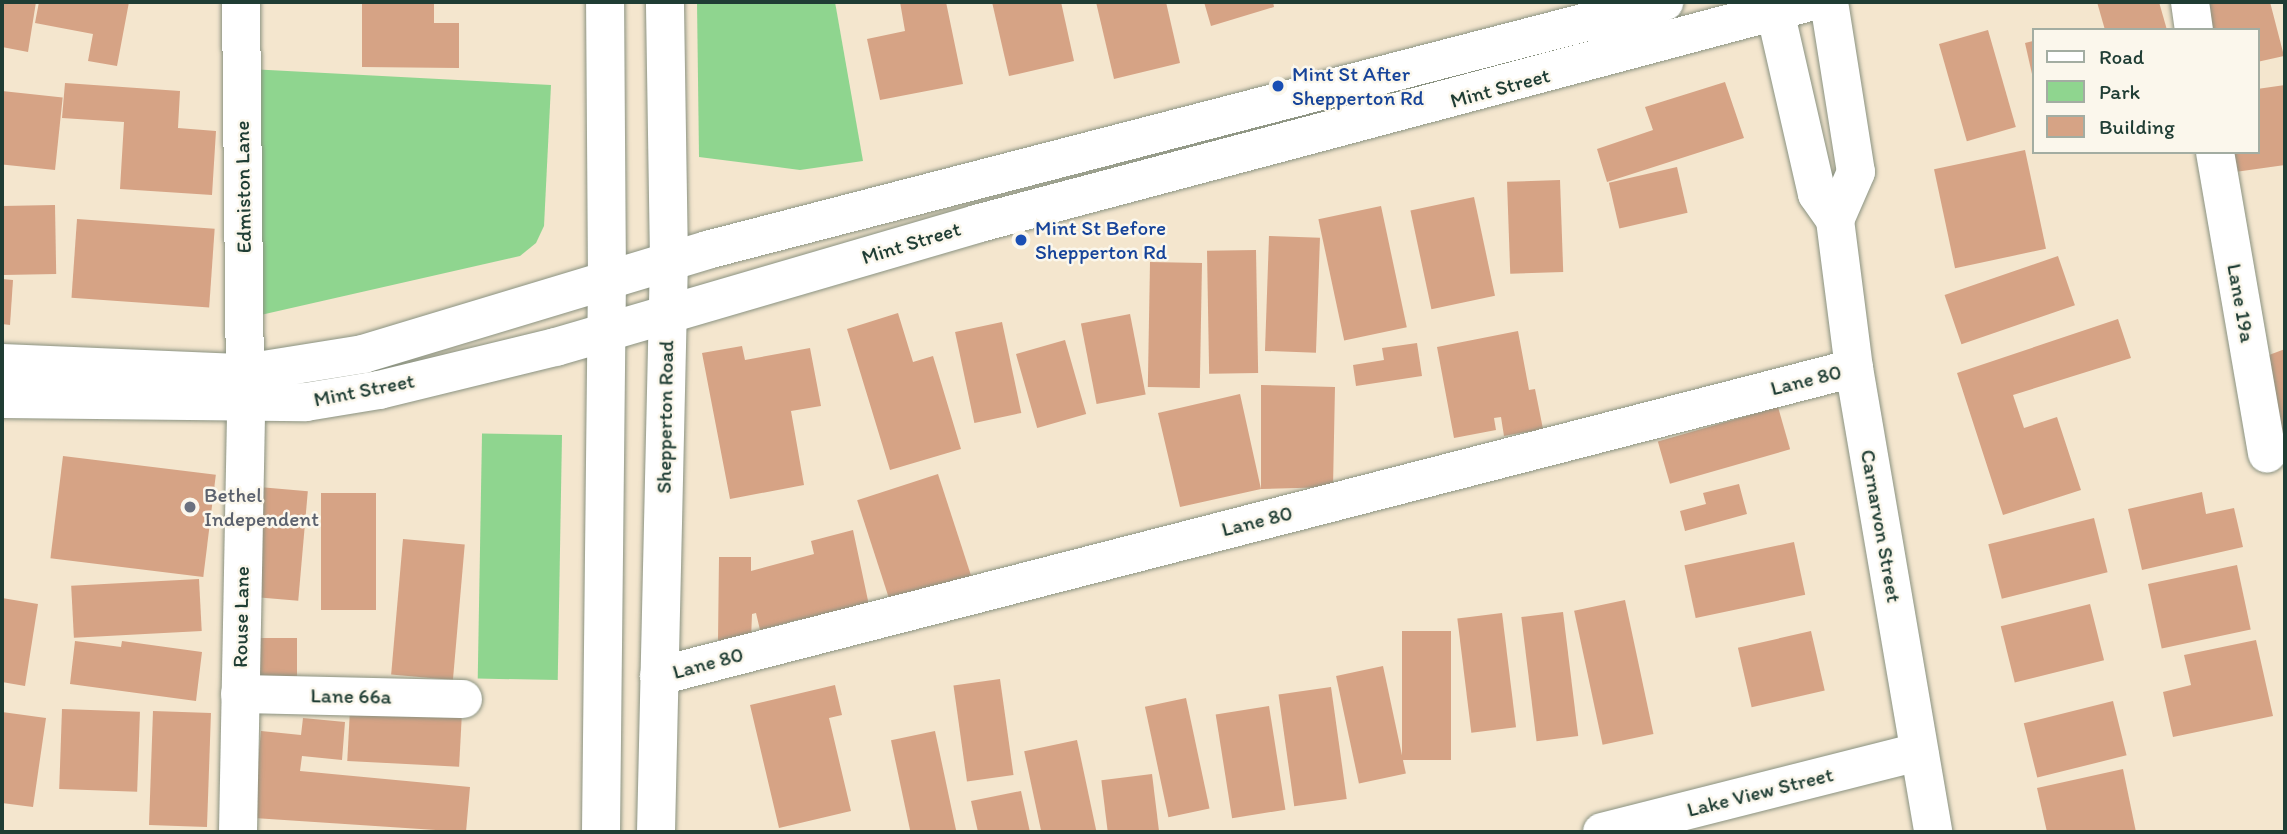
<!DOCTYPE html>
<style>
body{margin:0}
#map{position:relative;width:2287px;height:834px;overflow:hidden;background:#f4e6ce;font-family:Itim,sans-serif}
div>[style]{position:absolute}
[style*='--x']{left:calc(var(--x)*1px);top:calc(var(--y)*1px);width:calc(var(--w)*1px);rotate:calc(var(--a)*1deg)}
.green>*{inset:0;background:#8fd58f;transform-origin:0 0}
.building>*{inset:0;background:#d6a385;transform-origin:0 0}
.roads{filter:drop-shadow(0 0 2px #8a9281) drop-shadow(0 0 2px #8a9281)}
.minor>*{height:38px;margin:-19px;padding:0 19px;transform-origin:19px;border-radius:19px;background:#fff}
.major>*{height:38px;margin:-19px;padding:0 19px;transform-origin:19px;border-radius:19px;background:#fff}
.highway>*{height:38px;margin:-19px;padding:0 19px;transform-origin:19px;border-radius:19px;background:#fff}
.dots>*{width:19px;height:19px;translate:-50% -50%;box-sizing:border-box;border:4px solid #fbf7ec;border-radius:50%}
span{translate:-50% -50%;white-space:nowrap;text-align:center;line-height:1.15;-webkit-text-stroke:5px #fbf7ec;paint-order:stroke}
.transit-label{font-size:21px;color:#164399}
.left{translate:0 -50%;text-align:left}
.street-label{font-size:21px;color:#1f3d34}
.worship-label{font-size:21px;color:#5b616d}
.frame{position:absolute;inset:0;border:4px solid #1f3d34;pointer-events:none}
.legend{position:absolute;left:2032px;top:28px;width:228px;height:126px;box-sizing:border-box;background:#fbf7ec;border:2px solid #a3ada2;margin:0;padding:9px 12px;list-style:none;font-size:21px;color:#1f3d34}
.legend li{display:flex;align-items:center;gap:14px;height:35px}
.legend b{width:35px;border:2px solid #a3ada2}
</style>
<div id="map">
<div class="green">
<div style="clip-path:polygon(697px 2px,835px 2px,863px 161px,800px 170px,699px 157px)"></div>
<div style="clip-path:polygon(251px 69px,551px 85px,544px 226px,536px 243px,520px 256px,239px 320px)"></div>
<div style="left:562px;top:435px;width:245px;height:80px;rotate:91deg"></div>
</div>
<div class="building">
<div style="clip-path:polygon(2px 2px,36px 2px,28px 52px,2px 47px)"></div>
<div style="clip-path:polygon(39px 2px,129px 2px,117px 66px,88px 61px,93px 34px,35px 23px)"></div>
<div style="clip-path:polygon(362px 2px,434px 2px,434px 23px,459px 23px,459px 68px,362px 67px)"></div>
<div style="clip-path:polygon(900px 2px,946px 2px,963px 84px,880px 100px,867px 39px,905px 31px)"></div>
<div style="clip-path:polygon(992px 2px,1061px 2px,1074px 61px,1009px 76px)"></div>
<div style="clip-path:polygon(1096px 2px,1166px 2px,1180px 63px,1114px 79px)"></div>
<div style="clip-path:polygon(1204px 2px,1273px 2px,1274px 7px,1211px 26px)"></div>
<div style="clip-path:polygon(2097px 2px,2159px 2px,2167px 30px,2105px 30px)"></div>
<div style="clip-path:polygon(2202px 2px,2270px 2px,2284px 56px,2257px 62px,2257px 30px,2209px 30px)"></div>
<div style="left:1988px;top:30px;width:101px;height:51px;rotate:74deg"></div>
<div style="clip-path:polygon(2033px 41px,2033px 73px,2032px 74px,2025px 43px)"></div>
<div style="clip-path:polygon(1725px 82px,1744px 138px,1607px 182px,1597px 149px,1653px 130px,1645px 107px)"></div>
<div style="clip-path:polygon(65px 83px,180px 91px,178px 128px,216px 131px,212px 195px,120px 189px,124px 122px,62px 118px)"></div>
<div style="clip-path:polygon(2285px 85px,2285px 165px,2235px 172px,2232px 152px,2257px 152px,2257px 89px)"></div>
<div style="left:2px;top:91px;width:61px;height:73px;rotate:6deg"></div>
<div style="left:2025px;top:150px;width:101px;height:93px;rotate:78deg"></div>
<div style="left:1677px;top:167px;width:47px;height:70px;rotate:77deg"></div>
<div style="left:1560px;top:180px;width:92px;height:53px;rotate:88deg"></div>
<div style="left:1474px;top:197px;width:101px;height:65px;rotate:78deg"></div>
<div style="left:55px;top:205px;width:69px;height:53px;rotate:89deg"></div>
<div style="left:1381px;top:206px;width:124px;height:64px;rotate:78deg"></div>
<div style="left:77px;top:219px;width:138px;height:79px;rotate:4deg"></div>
<div style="left:1269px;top:236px;width:51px;height:115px;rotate:2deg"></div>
<div style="left:1256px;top:250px;width:123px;height:49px;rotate:89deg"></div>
<div style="left:2058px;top:256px;width:52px;height:120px;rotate:71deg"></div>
<div style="left:1150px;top:262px;width:52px;height:125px;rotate:1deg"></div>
<div style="clip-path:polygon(2px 279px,13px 280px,10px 325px,2px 324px)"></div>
<div style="clip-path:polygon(898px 313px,913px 362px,933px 356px,961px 449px,890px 470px,847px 329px)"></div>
<div style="left:1130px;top:314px;width:82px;height:50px;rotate:79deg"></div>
<div style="clip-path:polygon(2118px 319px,2131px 358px,2013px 395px,2024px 428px,2057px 417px,2081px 490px,2003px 515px,1957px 373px)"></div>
<div style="left:1002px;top:322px;width:93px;height:48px;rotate:78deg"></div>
<div style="clip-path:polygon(1518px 331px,1529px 390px,1535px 389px,1543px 429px,1504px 436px,1501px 417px,1494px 418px,1496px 430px,1454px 438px,1437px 347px)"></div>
<div style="left:1065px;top:340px;width:77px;height:51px;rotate:74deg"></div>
<div style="clip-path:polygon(1417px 343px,1422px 376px,1356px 386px,1353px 365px,1384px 360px,1382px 348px)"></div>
<div style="clip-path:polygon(742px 346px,745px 360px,810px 348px,821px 406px,791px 411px,804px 485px,730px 499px,702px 353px)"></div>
<div style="clip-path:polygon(2285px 349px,2285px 451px,2253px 361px)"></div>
<div style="clip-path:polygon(1261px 385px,1335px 387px,1333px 487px,1261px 489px,1180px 507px,1158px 413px,1240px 394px,1261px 489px)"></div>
<div style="left:1778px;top:407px;width:44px;height:125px;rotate:74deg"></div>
<div style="left:63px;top:456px;width:154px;height:103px;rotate:7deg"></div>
<div style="left:938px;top:474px;width:115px;height:85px;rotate:72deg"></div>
<div style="clip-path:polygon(1739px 484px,1747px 514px,1685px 531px,1680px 511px,1706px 504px,1703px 493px)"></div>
<div style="left:259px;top:487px;width:49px;height:110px;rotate:5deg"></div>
<div style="clip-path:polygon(2202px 492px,2206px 514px,2234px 508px,2243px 547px,2142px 570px,2128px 509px)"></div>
<div style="left:321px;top:493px;width:55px;height:117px"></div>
<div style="left:2094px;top:518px;width:56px;height:109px;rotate:76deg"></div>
<div style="clip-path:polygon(853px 530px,870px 610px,803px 628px,801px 619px,760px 630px,756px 613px,752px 614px,751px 640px,718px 640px,719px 557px,751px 557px,751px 571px,814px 554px,811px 541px)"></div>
<div style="left:403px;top:539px;width:62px;height:136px;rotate:5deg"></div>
<div style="left:1794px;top:542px;width:54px;height:112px;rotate:78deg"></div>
<div style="left:2237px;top:565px;width:66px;height:91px;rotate:78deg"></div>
<div style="left:199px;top:579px;width:52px;height:128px;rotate:87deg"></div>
<div style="clip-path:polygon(2px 598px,38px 604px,25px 686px,2px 682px)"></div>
<div style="left:1625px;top:600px;width:137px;height:52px;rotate:78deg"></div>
<div style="left:2090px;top:604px;width:58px;height:92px;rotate:76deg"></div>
<div style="left:1563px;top:612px;width:125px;height:42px;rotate:83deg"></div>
<div style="left:1502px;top:613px;width:115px;height:45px;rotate:83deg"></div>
<div style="left:1402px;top:631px;width:49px;height:129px"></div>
<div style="left:1811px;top:631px;width:61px;height:75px;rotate:77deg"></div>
<div style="left:257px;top:638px;width:40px;height:38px"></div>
<div style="clip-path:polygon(2256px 640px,2273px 716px,2173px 737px,2163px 692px,2191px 685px,2184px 655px)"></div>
<div style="clip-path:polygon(75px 641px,121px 647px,122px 641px,202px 652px,196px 701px,70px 684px)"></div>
<div style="left:1383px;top:666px;width:110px;height:48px;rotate:78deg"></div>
<div style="left:1000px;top:679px;width:97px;height:47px;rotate:82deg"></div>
<div style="clip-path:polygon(835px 685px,842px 715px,829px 718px,851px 811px,779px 828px,750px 705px)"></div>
<div style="left:1331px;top:687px;width:113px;height:53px;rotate:82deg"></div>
<div style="left:1186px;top:698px;width:113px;height:42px;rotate:78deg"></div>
<div style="left:2113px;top:701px;width:56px;height:92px;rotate:76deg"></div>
<div style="left:1269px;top:706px;width:105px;height:54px;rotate:81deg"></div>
<div style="left:62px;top:709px;width:78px;height:80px;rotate:2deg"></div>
<div style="left:350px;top:709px;width:112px;height:52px;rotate:3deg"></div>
<div style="left:153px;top:711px;width:58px;height:114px;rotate:2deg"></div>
<div style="clip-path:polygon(2px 712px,46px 718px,33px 807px,2px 803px)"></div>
<div style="clip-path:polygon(303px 718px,345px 722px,342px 760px,302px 756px,300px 771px,470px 787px,466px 832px,253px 818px,261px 731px,301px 735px)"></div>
<div style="left:935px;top:731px;width:103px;height:45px;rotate:78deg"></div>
<div style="left:1077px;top:740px;width:94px;height:54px;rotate:78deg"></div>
<div style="clip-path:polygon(2123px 769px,2136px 832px,2047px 832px,2037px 788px)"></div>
<div style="left:1152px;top:774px;width:58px;height:51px;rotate:83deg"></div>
<div style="clip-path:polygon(1021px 791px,1030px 832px,978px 832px,971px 801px)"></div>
</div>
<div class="roads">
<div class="minor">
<div style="--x:241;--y:2;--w:371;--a:89.4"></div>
<div style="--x:1773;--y:2;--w:197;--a:77.1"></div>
<div style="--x:1817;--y:194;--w:32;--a:55"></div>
<div style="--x:1835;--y:220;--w:149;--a:82.7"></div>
<div style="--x:1854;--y:368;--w:471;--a:80.3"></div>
<div style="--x:1829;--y:2;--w:172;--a:81"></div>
<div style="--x:1856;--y:172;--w:52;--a:113.6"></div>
<div style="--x:2190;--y:2;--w:28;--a:82"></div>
<div style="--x:2215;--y:152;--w:306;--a:80.2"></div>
<div style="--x:659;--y:676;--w:1234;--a:-14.45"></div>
<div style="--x:240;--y:694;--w:223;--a:1.3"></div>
<div style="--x:238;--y:832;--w:429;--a:-88.9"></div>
<div style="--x:1602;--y:832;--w:327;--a:-14.2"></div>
</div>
<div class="major">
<div style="--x:2;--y:363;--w:243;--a:2.4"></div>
<div style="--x:245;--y:373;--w:120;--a:-9.1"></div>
<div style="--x:363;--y:354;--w:359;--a:-16.8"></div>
<div style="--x:707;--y:250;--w:989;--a:-14.53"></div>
<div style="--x:2;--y:399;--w:304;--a:0.6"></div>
<div style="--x:306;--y:402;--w:74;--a:-9.3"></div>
<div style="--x:379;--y:390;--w:182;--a:-13.7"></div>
<div style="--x:556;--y:347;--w:438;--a:-16.3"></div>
<div style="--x:976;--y:224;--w:863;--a:-14.91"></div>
</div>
<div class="highway">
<div style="--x:601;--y:832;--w:552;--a:-89.38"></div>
<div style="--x:607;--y:280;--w:278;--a:-90.4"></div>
<div style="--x:656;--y:832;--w:571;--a:-88.7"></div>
<div style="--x:669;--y:261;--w:259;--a:-90.9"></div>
</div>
</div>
<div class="dots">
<div style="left:1278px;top:86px;background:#1a4fb4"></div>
<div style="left:1021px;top:240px;background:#1a4fb4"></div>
<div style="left:190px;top:507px;background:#6b7280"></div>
</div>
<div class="transit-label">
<span class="left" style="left:1292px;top:86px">Mint St After<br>Shepperton Rd</span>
<span class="left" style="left:1035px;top:240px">Mint St Before<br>Shepperton Rd</span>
</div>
<div class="street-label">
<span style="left:1500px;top:88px;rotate:-15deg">Mint Street</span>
<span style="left:243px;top:187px;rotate:-91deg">Edmiston Lane</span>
<span style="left:911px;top:243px;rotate:-17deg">Mint Street</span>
<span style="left:2241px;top:303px;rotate:80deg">Lane 19a</span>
<span style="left:1806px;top:380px;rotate:-14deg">Lane 80</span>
<span style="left:364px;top:390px;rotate:-11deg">Mint Street</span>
<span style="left:665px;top:417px;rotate:-89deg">Shepperton Road</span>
<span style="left:1257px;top:521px;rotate:-14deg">Lane 80</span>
<span style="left:1881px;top:526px;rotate:80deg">Carnarvon Street</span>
<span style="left:241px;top:617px;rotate:-89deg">Rouse Lane</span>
<span style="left:708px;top:663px;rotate:-15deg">Lane 80</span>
<span style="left:351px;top:696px;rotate:1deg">Lane 66a</span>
<span style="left:1760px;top:792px;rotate:-14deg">Lake View Street</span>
</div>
<div class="worship-label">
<span class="left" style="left:204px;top:507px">Bethel<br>Independent</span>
</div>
<div class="frame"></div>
<ul class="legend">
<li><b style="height:9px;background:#fff"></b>Road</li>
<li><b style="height:19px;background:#8fd58f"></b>Park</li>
<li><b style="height:19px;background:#d6a385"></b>Building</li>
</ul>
</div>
